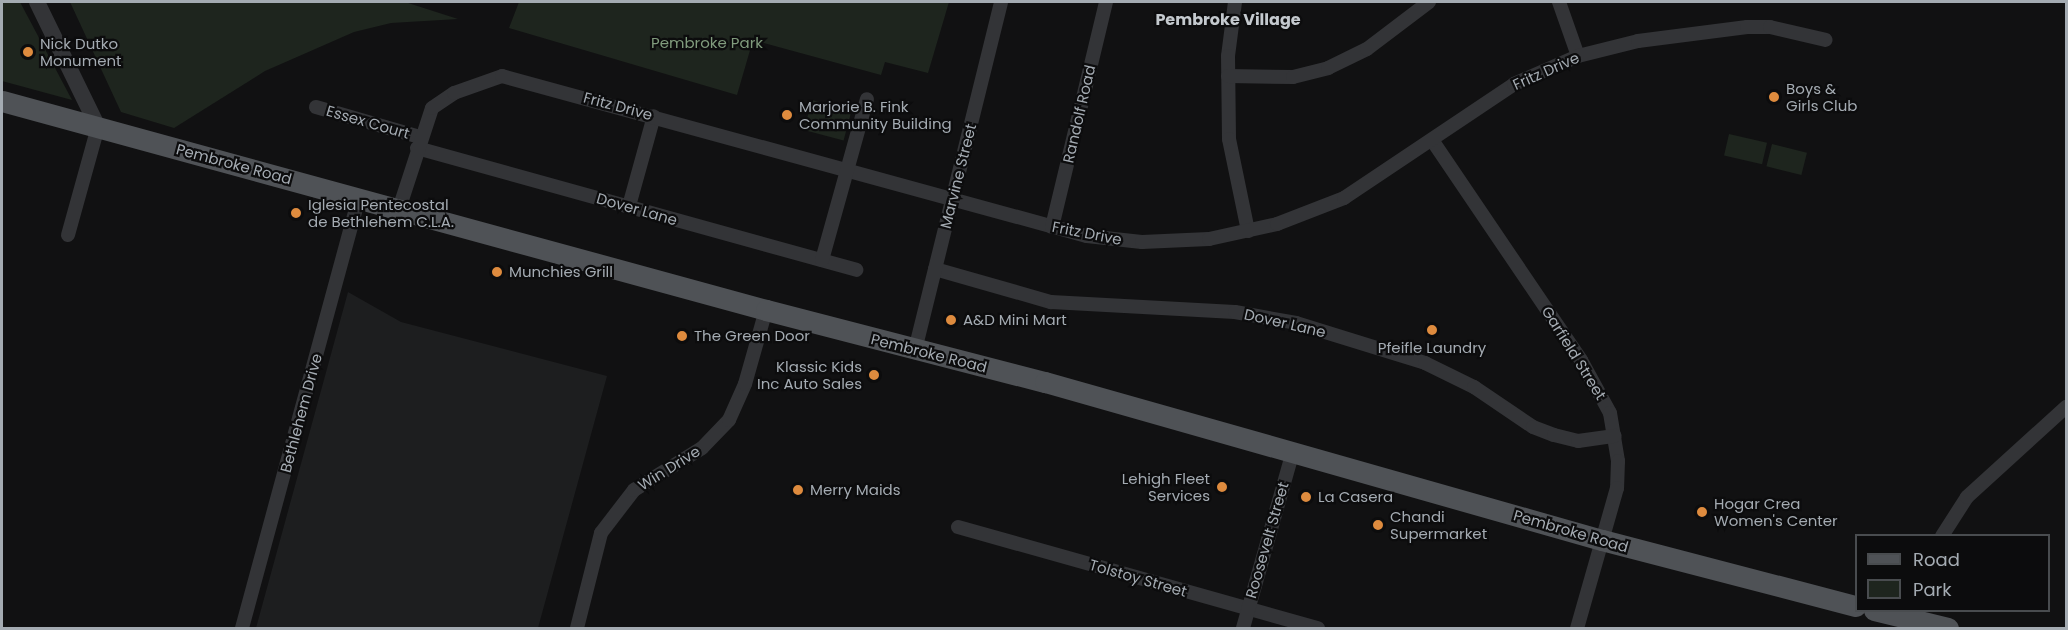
<!DOCTYPE html>
<style>
body{margin:0}
#map{position:relative;width:2068px;height:630px;overflow:hidden;background:#111112;font-family:Poppins,sans-serif}
div>[style]{position:absolute}
[style*='--x']{left:calc(var(--x)*1px);top:calc(var(--y)*1px);width:calc(var(--w)*1px);rotate:calc(var(--a)*1deg)}
.built>*{inset:0;background:#1d1e1f}
.green>*{inset:0;background:#1e251e;transform-origin:0 0}
.minor>*{height:14px;margin:-7px;padding:0 7px;transform-origin:7px;border-radius:7px;background:#333437}
.tertiary>*{height:16px;margin:-8px;padding:0 8px;transform-origin:8px;border-radius:8px;background:#333437}
.primary>*{height:21px;margin:-10.5px;padding:0 10.5px;transform-origin:10.5px;border-radius:10.5px;background:#4f5256}
.dots>*{width:16px;height:16px;translate:-50% -50%;box-sizing:border-box;border:3px solid #0c0c0d;border-radius:50%}
span{translate:-50% -50%;white-space:nowrap;text-align:center;line-height:1.15;-webkit-text-stroke:4.5px #0c0c0d;paint-order:stroke}
.poi-label{font-size:15px;color:#a4abb2}
.left{translate:0 -50%;text-align:left}
.right{translate:-100% -50%;text-align:right}
.park-label{font-size:15px;color:#809b7d}
.street-label{font-size:15px;color:#a4abb2}
.neighbourhood-label{font-size:16px;color:#c4c9ce;font-weight:700}
.frame{position:absolute;inset:0;border:3px solid #a4abb2;pointer-events:none}
.legend{position:absolute;left:1855px;top:534px;width:195px;height:78px;box-sizing:border-box;background:#0c0c0d;border:2px solid #494c4f;margin:0;padding:8px 10px;list-style:none;font-size:18px;color:#a4abb2}
.legend li{display:flex;align-items:center;gap:12px;height:30px}
.legend b{width:30px;border:2px solid #494c4f}
</style>
<div id="map">
<div class="built">
<div style="clip-path:polygon(348px 292px,401px 322px,607px 376px,538px 628px,256px 628px)"></div>
</div>
<div class="green">
<div style="clip-path:polygon(2px 2px,20px 2px,72px 100px,2px 81px)"></div>
<div style="clip-path:polygon(70px 2px,405px 2px,458px 19px,391px 23px,354px 32px,265px 71px,174px 128px,121px 112px)"></div>
<div style="clip-path:polygon(519px 2px,949px 2px,928px 73px,885px 62px,881px 75px,753px 40px,737px 95px,509px 28px)"></div>
<div style="left:812px;top:100px;width:41px;height:31px;rotate:15deg"></div>
<div style="left:1729px;top:134px;width:39px;height:22px;rotate:13deg"></div>
<div style="left:1772px;top:144px;width:36px;height:23px;rotate:14deg"></div>
</div>
<div class="minor">
<div style="--x:1235;--y:2;--w:54;--a:97.4"></div>
<div style="--x:1228;--y:56;--w:83;--a:89.3"></div>
<div style="--x:1229;--y:139;--w:94;--a:78.3"></div>
<div style="--x:1559;--y:2;--w:57;--a:70.6"></div>
<div style="--x:1228;--y:76;--w:65;--a:0.9"></div>
<div style="--x:1293;--y:77;--w:36;--a:-14"></div>
<div style="--x:1328;--y:68;--w:43;--a:-26"></div>
<div style="--x:1367;--y:49;--w:78;--a:-37.2"></div>
<div style="--x:316;--y:107;--w:108;--a:16.1"></div>
<div style="--x:1432;--y:140;--w:266;--a:55.9"></div>
<div style="--x:1581;--y:360;--w:60;--a:61.3"></div>
<div style="--x:1610;--y:413;--w:49;--a:80.5"></div>
<div style="--x:1618;--y:461;--w:27;--a:92"></div>
<div style="--x:1617;--y:488;--w:146;--a:105.9"></div>
<div style="--x:417;--y:148;--w:456;--a:15.5"></div>
<div style="--x:629;--y:206;--w:93;--a:-74.5"></div>
<div style="--x:399;--y:209;--w:106;--a:-71.9"></div>
<div style="--x:432;--y:108;--w:27;--a:-34"></div>
<div style="--x:454;--y:93;--w:51;--a:-19.5"></div>
<div style="--x:502;--y:76;--w:606;--a:15.3"></div>
<div style="--x:1087;--y:236;--w:55;--a:6.2"></div>
<div style="--x:1142;--y:242;--w:67;--a:-2.6"></div>
<div style="--x:1209;--y:239;--w:70;--a:-12.4"></div>
<div style="--x:1277;--y:224;--w:72;--a:-21.2"></div>
<div style="--x:1344;--y:198;--w:205;--a:-33.8"></div>
<div style="--x:1514;--y:84;--w:70;--a:-23.6"></div>
<div style="--x:1578;--y:56;--w:62;--a:-14"></div>
<div style="--x:1638;--y:41;--w:110;--a:-7.3"></div>
<div style="--x:1747;--y:27;--w:23;--a:0"></div>
<div style="--x:1770;--y:27;--w:57;--a:13.1"></div>
<div style="--x:1052;--y:227;--w:231;--a:-76.5"></div>
<div style="--x:68;--y:235;--w:112;--a:-74.5"></div>
<div style="--x:822;--y:260;--w:167;--a:-74.4"></div>
<div style="--x:935;--y:269;--w:121;--a:15.9"></div>
<div style="--x:1051;--y:302;--w:184;--a:3.1"></div>
<div style="--x:1235;--y:312;--w:62;--a:10.2"></div>
<div style="--x:1296;--y:323;--w:135;--a:17.2"></div>
<div style="--x:1425;--y:363;--w:55;--a:26.1"></div>
<div style="--x:1474;--y:387;--w:71;--a:34.1"></div>
<div style="--x:1533;--y:427;--w:22;--a:21"></div>
<div style="--x:1554;--y:435;--w:25;--a:14"></div>
<div style="--x:1578;--y:441;--w:37;--a:-8"></div>
<div style="--x:915;--y:350;--w:358;--a:-76.1"></div>
<div style="--x:958;--y:527;--w:374;--a:15.7"></div>
<div style="--x:1942;--y:536;--w:46;--a:-57.3"></div>
<div style="--x:1967;--y:497;--w:134;--a:-42.3"></div>
<div style="--x:242;--y:628;--w:446;--a:-74.8"></div>
<div style="--x:577;--y:628;--w:98;--a:-75.8"></div>
<div style="--x:601;--y:533;--w:54;--a:-52.5"></div>
<div style="--x:634;--y:490;--w:80;--a:-31.7"></div>
<div style="--x:702;--y:448;--w:39;--a:-46"></div>
<div style="--x:729;--y:420;--w:39;--a:-66"></div>
<div style="--x:745;--y:384;--w:77;--a:-74.2"></div>
<div style="--x:1243;--y:628;--w:184;--a:-74.2"></div>
</div>
<div class="tertiary">
<div style="--x:37;--y:2;--w:139;--a:64"></div>
</div>
<div class="primary">
<div style="--x:2;--y:101;--w:792;--a:15.3"></div>
<div style="--x:766;--y:310;--w:288;--a:14.5"></div>
<div style="--x:1045;--y:382;--w:579;--a:15.84"></div>
<div style="--x:1602;--y:540;--w:262;--a:14.6"></div>
<div style="--x:1874;--y:610;--w:76;--a:13.7"></div>
</div>
<div class="dots">
<div style="left:28px;top:52px;background:#de8b3e"></div>
<div style="left:1774px;top:97px;background:#de8b3e"></div>
<div style="left:787px;top:115px;background:#de8b3e"></div>
<div style="left:296px;top:213px;background:#de8b3e"></div>
<div style="left:497px;top:272px;background:#de8b3e"></div>
<div style="left:951px;top:320px;background:#de8b3e"></div>
<div style="left:1432px;top:330px;background:#de8b3e"></div>
<div style="left:682px;top:336px;background:#de8b3e"></div>
<div style="left:874px;top:375px;background:#de8b3e"></div>
<div style="left:1222px;top:487px;background:#de8b3e"></div>
<div style="left:798px;top:490px;background:#de8b3e"></div>
<div style="left:1306px;top:497px;background:#de8b3e"></div>
<div style="left:1702px;top:512px;background:#de8b3e"></div>
<div style="left:1378px;top:525px;background:#de8b3e"></div>
</div>
<div class="poi-label">
<span class="left" style="left:40px;top:52px">Nick Dutko<br>Monument</span>
<span class="left" style="left:1786px;top:97px">Boys &amp;<br>Girls Club</span>
<span class="left" style="left:799px;top:115px">Marjorie B. Fink<br>Community Building</span>
<span class="left" style="left:308px;top:213px">Iglesia Pentecostal<br>de Bethlehem C.L.A.</span>
<span class="left" style="left:509px;top:272px">Munchies Grill</span>
<span class="left" style="left:963px;top:320px">A&amp;D Mini Mart</span>
<span class="left" style="left:694px;top:336px">The Green Door</span>
<span style="left:1432px;top:348px">Pfeifle Laundry</span>
<span class="right" style="left:862px;top:375px">Klassic Kids<br>Inc Auto Sales</span>
<span class="right" style="left:1210px;top:487px">Lehigh Fleet<br>Services</span>
<span class="left" style="left:810px;top:490px">Merry Maids</span>
<span class="left" style="left:1318px;top:497px">La Casera</span>
<span class="left" style="left:1714px;top:512px">Hogar Crea<br>Women's Center</span>
<span class="left" style="left:1390px;top:525px">Chandi<br>Supermarket</span>
</div>
<div class="park-label">
<span style="left:707px;top:43px">Pembroke Park</span>
</div>
<div class="street-label">
<span style="left:1546px;top:71px;rotate:-24deg">Fritz Drive</span>
<span style="left:618px;top:106px;rotate:15deg">Fritz Drive</span>
<span style="left:1079px;top:114px;rotate:-77deg">Randolf Road</span>
<span style="left:368px;top:122px;rotate:16deg">Essex Court</span>
<span style="left:234px;top:164px;rotate:15deg">Pembroke Road</span>
<span style="left:958px;top:176px;rotate:-76deg">Marvine Street</span>
<span style="left:637px;top:209px;rotate:16deg">Dover Lane</span>
<span style="left:1087px;top:233px;rotate:11deg">Fritz Drive</span>
<span style="left:1285px;top:323px;rotate:13deg">Dover Lane</span>
<span style="left:929px;top:353px;rotate:14deg">Pembroke Road</span>
<span style="left:1574px;top:353px;rotate:58deg">Garfield Street</span>
<span style="left:301px;top:413px;rotate:-75deg">Bethlehem Drive</span>
<span style="left:669px;top:468px;rotate:-32deg">Win Drive</span>
<span style="left:1571px;top:531px;rotate:16deg">Pembroke Road</span>
<span style="left:1267px;top:540px;rotate:-74deg">Roosevelt Street</span>
<span style="left:1138px;top:578px;rotate:16deg">Tolstoy Street</span>
</div>
<div class="neighbourhood-label">
<span style="left:1228px;top:20px">Pembroke Village</span>
</div>
<div class="frame"></div>
<ul class="legend">
<li><b style="height:8px;background:#4f5256"></b>Road</li>
<li><b style="height:16px;background:#1e251e"></b>Park</li>
</ul>
</div>
